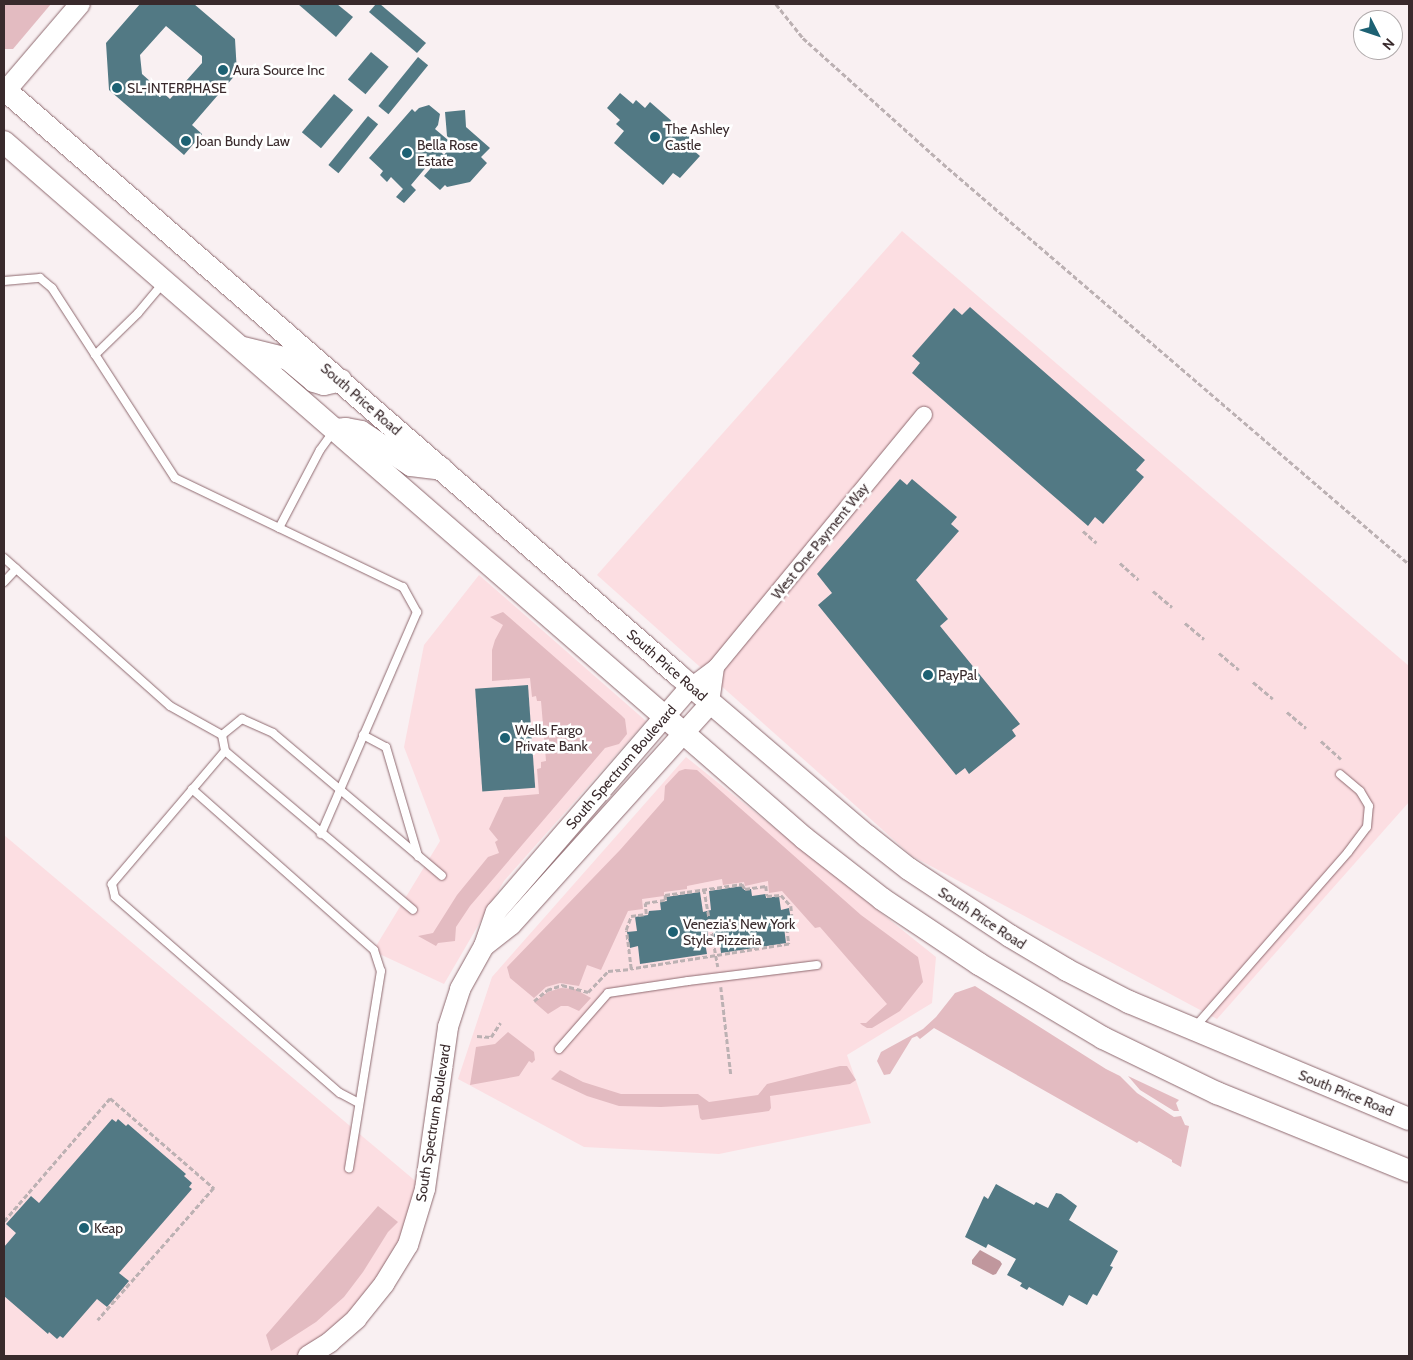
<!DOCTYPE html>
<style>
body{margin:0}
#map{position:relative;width:1413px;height:1360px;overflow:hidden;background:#f9f0f2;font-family:Cabin,sans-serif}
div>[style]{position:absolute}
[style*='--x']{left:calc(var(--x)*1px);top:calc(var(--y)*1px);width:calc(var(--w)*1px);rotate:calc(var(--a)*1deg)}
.built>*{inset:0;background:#fcdee2}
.green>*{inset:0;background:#e3bbc1}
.water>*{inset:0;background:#c0979d}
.building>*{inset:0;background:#527984;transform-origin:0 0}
.path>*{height:2.5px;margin-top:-1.25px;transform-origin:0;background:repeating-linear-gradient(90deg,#bcb1b3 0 5px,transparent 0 7.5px)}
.roads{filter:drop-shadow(0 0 1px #8e696f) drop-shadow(0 0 1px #8e696f)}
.service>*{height:8px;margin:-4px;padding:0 4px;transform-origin:4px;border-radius:4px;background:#fff}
.minor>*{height:16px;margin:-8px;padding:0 8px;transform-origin:8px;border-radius:8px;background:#fff}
.tertiary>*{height:20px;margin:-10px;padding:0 10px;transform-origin:10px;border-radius:10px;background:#fff}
.secondary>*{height:22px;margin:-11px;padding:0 11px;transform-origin:11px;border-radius:11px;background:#fff}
.dots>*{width:14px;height:14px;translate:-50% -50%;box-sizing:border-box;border:2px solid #fff;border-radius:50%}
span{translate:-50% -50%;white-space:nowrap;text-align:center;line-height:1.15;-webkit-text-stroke:5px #fff;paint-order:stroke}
.poi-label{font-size:14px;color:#392a2c}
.left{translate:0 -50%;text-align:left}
.street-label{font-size:14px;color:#392a2c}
.frame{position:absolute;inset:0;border:5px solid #392a2c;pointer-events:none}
.north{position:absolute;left:1353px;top:10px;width:50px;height:50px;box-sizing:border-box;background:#fff;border:1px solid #b0aaab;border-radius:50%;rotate:131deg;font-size:14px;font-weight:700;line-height:20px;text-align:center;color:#392a2c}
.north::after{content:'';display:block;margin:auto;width:18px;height:22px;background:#1d6173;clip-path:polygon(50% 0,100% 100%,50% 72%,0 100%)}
</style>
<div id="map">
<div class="built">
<div style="clip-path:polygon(902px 231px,1409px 666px,1409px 802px,1217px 1019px,912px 856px,597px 575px)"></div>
<div style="clip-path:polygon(479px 575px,646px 721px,504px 881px,444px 984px,373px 951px,440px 841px,404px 747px,424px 645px)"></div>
<div style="clip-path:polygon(686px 757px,936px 957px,932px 1003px,847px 1055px,871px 1123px,719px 1154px,584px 1147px,458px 1079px,492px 977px)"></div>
<div style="clip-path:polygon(4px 835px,425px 1189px,384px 1284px,308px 1356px,4px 1356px)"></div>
</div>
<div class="green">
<div style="clip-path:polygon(4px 4px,51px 4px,13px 49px,4px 49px)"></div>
<div style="clip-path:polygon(503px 612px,621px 715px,625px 719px,627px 734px,619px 744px,605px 748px,470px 906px,456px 927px,455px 941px,438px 943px,436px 946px,418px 936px,433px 933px,457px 895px,488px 857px,499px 853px,495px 842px,498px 840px,489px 829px,504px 797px,539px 794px,537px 769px,541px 768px,541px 762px,546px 761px,541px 701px,537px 701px,536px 696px,532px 697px,530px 678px,492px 681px,492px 650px,495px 640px,503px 625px,490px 617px)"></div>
<div style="clip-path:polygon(685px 769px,697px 770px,861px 915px,918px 957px,923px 982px,900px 1011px,872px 1028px,867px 1028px,862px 1025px,860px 1023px,866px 1023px,887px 1004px,820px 927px,815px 928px,782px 891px,769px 893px,768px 881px,745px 886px,744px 882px,723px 885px,722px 879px,687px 886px,687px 889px,664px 892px,664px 896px,642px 899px,643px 909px,628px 911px,601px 970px,587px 965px,579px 986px,560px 983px,546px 987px,534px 998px,510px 978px,507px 967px,620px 850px,664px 800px,665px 786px,679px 771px)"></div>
<div style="clip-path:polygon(975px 986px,1106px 1069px,1120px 1076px,1137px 1093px,1174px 1117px,1181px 1116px,1185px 1125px,1189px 1126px,1181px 1167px,1172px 1162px,1172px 1160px,1139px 1141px,1137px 1143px,934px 1028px,920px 1039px,917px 1036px,912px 1038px,890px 1074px,884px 1075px,877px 1061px,881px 1052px,923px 1029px,936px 1017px,955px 993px)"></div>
<div style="clip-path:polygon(561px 988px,575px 989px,591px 998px,579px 1011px,568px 1006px,561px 1006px,548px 1014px,534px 1002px,548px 992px)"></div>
<div style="clip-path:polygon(508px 1032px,534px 1052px,535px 1060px,532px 1063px,529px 1061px,519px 1076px,470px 1085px,476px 1047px,495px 1044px)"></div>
<div style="clip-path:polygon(840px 1066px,847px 1066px,856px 1080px,850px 1084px,770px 1096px,771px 1108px,769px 1111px,702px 1120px,700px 1118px,698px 1105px,661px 1107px,619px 1106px,587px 1096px,551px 1079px,560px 1070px,583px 1082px,621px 1094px,698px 1094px,709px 1102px,758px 1095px,767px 1084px)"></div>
<div style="clip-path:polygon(1128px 1076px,1179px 1100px,1176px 1103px,1179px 1111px,1174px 1111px,1140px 1090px)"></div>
<div style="clip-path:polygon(378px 1206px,398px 1222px,388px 1232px,363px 1272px,344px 1297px,316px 1322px,271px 1351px,266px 1335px)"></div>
</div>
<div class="water">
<div style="clip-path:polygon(980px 1250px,1000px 1261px,1002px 1264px,996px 1274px,993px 1275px,972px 1264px,972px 1260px)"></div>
</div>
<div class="building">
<div style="clip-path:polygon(evenodd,140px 4px,194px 4px,235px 39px,237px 73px,192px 125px,202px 134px,184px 155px,109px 90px,106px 43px,140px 4px,166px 26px,202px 56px,202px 63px,170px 99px,142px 74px,140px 55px,166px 26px)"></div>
<div style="clip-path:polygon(298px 4px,337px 4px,353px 17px,336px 37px)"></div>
<div style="clip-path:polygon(376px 4px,380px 4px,426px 43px,417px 53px,369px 12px)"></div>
<div style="left:371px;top:52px;width:23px;height:36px;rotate:40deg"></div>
<div style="left:418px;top:57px;width:13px;height:63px;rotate:39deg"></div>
<div style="clip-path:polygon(620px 93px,633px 104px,636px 100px,645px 108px,650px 102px,698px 144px,693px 150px,700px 156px,680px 178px,673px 173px,663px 185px,614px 143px,624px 131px,616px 124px,620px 120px,607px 108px)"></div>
<div style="left:334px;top:94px;width:25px;height:50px;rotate:40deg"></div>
<div style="clip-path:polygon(429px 105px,440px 114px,438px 125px,435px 129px,448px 140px,439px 150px,444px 155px,454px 143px,447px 136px,445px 112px,465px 110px,466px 127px,490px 148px,481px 157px,487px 163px,470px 182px,447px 187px,445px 185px,440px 190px,424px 176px,436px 162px,433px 159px,411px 185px,416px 190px,404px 203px,396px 197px,403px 189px,391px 177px,387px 182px,380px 175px,383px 171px,369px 158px,412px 109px,415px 112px,419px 108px)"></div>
<div style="left:368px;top:116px;width:13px;height:63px;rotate:39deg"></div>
<div style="clip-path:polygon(970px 307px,1145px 460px,1136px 470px,1144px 477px,1103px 524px,1095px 517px,1088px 526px,912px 373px,920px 363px,912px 356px,954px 308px,962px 315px)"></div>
<div style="clip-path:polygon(900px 479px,907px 485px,912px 479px,957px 517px,951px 524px,959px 531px,916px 580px,948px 619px,940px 626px,1020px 724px,1012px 730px,1016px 736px,969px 774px,965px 768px,956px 775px,818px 605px,832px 593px,817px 574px)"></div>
<div style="left:528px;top:685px;width:103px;height:53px;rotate:86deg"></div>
<div style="clip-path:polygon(743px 886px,744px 890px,751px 889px,752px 896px,766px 894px,766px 898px,779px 896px,781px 910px,789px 908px,792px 926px,784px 927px,786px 943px,721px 953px,719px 937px,714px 937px,712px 926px,707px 927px,708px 936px,704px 937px,707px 954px,640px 964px,638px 946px,630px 948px,627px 932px,637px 931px,635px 917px,648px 915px,649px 911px,661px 910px,660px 902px,667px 901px,666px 897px,700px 892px,703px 912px,711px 910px,709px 891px)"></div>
<div style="clip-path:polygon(112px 1119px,116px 1122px,118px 1119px,126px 1126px,128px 1124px,186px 1174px,184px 1176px,192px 1183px,189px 1187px,192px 1189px,119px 1273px,129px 1281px,107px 1307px,97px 1299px,63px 1338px,60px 1336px,57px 1339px,49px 1332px,48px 1334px,4px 1296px,4px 1247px,16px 1233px,6px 1224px,31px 1196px,39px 1203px)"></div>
<div style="clip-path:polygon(996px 1184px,1034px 1205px,1036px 1202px,1048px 1208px,1056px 1193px,1061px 1194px,1077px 1206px,1069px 1220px,1118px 1251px,1110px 1266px,1113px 1267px,1097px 1296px,1093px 1294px,1087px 1305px,1069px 1295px,1063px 1306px,1029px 1287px,1027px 1290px,1020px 1286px,1022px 1283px,1007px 1275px,1016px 1259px,988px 1244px,986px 1248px,965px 1237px,984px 1196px,988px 1199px)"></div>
</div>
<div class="path">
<div style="--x:776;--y:4;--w:43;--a:51.5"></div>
<div style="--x:803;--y:38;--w:195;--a:41.9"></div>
<div style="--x:948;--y:168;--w:608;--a:40.66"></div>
<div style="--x:1083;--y:531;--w:18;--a:41"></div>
<div style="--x:1120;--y:563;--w:25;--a:42"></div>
<div style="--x:1153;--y:591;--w:25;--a:40"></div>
<div style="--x:1185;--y:623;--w:25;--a:40"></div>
<div style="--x:1219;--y:653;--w:26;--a:40"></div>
<div style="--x:1253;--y:682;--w:26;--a:40"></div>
<div style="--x:1287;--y:712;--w:25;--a:40"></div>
<div style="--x:1321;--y:741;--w:27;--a:42"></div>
<div style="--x:704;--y:889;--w:79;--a:79.8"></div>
<div style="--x:721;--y:987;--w:89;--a:83.5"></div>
<div style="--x:534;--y:1001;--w:17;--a:-40"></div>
<div style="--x:547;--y:990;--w:16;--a:-18"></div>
<div style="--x:562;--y:985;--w:27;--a:15"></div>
<div style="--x:588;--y:992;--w:29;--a:-46"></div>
<div style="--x:608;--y:971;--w:23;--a:-5"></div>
<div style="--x:631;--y:969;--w:39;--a:-97"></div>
<div style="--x:626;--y:930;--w:15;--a:-70"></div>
<div style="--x:631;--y:916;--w:15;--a:-8"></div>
<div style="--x:646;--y:914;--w:11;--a:-95"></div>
<div style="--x:645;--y:903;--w:20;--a:-9"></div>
<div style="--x:665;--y:900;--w:5;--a:-90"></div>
<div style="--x:665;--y:895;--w:78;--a:-8.1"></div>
<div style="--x:742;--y:884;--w:6;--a:59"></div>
<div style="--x:745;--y:889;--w:21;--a:-8"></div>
<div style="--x:766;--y:886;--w:10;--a:84"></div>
<div style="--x:767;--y:896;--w:14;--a:-4"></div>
<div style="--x:781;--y:895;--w:15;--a:48"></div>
<div style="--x:791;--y:906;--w:19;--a:84"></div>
<div style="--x:793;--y:925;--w:7;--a:153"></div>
<div style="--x:787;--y:928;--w:16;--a:83"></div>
<div style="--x:789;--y:944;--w:160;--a:171"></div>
<div style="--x:477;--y:1036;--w:14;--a:4"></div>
<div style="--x:491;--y:1037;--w:17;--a:-57"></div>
<div style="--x:4;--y:1221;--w:162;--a:-49.2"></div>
<div style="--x:110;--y:1098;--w:138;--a:40.9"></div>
<div style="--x:214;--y:1188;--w:176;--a:131.3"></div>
</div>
<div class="roads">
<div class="service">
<div style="--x:4;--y:281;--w:36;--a:-5"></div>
<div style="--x:40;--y:278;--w:16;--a:40"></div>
<div style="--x:52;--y:288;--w:226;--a:57.1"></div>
<div style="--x:175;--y:478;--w:253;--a:25.6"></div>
<div style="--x:403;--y:587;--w:29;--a:61"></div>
<div style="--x:417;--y:612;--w:242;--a:113.4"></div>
<div style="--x:95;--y:355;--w:60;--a:-44.3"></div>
<div style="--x:138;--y:313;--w:38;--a:-50"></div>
<div style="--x:279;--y:528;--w:88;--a:-62.3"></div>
<div style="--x:320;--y:450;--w:22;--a:-54"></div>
<div style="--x:4;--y:558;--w:222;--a:41.7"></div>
<div style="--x:170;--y:706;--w:60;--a:29.1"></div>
<div style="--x:222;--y:735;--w:16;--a:79"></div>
<div style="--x:225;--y:751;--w:246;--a:40.2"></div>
<div style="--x:4;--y:582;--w:18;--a:-47"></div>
<div style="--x:222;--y:735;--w:26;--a:-39"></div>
<div style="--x:242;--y:719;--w:34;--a:24"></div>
<div style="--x:273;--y:733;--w:221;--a:40.2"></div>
<div style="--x:363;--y:735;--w:26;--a:28"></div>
<div style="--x:386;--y:747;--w:114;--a:73.6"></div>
<div style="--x:225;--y:751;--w:175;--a:130.4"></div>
<div style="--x:112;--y:884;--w:13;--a:77"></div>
<div style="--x:115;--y:897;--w:298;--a:41.1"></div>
<div style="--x:340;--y:1093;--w:21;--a:28"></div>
<div style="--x:192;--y:789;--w:243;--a:41.5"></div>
<div style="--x:374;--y:950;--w:22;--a:72"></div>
<div style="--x:381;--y:971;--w:200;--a:99.2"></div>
<div style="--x:1195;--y:1027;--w:232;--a:-48.8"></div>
<div style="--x:1348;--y:852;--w:31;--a:-53"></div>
<div style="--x:1367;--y:827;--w:21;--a:-85"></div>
<div style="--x:1369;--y:806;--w:17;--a:-121"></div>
<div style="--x:1360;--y:791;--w:26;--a:-140"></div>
<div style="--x:559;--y:1049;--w:74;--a:-48.8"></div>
<div style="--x:608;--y:993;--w:81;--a:-8.5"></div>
<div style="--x:688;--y:981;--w:130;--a:-7.1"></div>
</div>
<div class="minor">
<div style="--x:691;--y:686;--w:31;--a:-37"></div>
<div style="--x:716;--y:667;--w:327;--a:-50.5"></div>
<div style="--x:711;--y:703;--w:36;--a:-82"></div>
</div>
<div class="tertiary">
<div style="--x:4;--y:93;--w:117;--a:-49.5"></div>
<div style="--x:484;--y:946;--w:34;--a:-38"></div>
<div style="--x:511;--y:925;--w:299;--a:-48"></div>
<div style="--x:308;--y:1356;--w:26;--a:-32"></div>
<div style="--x:330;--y:1342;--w:35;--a:-41"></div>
<div style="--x:356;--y:1319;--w:45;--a:-51.3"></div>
<div style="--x:384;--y:1284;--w:46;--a:-58.4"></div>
<div style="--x:408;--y:1245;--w:59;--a:-73.1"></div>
<div style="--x:425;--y:1189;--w:164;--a:-81.9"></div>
<div style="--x:448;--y:1027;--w:40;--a:-72"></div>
<div style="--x:460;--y:989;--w:49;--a:-60.8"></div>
<div style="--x:484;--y:946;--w:36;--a:-71"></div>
<div style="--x:496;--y:912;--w:298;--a:-49.2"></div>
</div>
<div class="secondary">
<div style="--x:4;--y:89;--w:892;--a:41"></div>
<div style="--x:677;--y:674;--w:250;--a:40.5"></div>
<div style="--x:867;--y:836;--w:53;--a:38.2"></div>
<div style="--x:909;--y:869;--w:121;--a:33.6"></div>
<div style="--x:1010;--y:936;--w:66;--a:30.8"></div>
<div style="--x:1067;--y:970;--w:70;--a:27.3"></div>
<div style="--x:1129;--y:1002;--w:303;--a:22.7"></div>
<div style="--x:4;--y:142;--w:1060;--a:41.02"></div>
<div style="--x:804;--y:838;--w:99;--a:38"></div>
<div style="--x:882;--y:899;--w:117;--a:33.8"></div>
<div style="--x:979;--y:964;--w:144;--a:30.8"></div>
<div style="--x:1103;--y:1038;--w:127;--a:25.8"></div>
<div style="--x:1217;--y:1093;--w:207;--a:22.1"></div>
<div style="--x:243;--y:348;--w:46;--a:13.7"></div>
<div style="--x:288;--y:359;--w:34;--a:40"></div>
<div style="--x:314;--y:381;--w:10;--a:17"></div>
<div style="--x:324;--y:384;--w:17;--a:-13"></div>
<div style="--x:335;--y:430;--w:11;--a:-5"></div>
<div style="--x:346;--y:429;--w:15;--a:11"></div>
<div style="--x:361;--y:432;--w:60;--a:33.4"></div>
<div style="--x:411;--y:465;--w:31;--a:7"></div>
</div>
</div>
<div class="dots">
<div style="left:223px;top:70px;background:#1d6173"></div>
<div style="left:117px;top:88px;background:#1d6173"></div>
<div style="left:655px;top:137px;background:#1d6173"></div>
<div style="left:186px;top:141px;background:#1d6173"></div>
<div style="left:407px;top:153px;background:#1d6173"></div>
<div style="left:928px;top:675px;background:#1d6173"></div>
<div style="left:505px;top:738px;background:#1d6173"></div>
<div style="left:673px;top:932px;background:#1d6173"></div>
<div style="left:84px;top:1228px;background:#1d6173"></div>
</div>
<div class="poi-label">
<span class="left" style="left:233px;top:70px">Aura Source Inc</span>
<span class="left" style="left:127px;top:88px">SL-INTERPHASE</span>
<span class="left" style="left:665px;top:137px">The Ashley<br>Castle</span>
<span class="left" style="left:196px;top:141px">Joan Bundy Law</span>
<span class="left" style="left:417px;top:153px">Bella Rose<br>Estate</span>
<span class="left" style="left:938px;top:675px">PayPal</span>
<span class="left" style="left:515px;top:738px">Wells Fargo<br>Private Bank</span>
<span class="left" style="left:683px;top:932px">Venezia's New York<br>Style Pizzeria</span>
<span class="left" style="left:94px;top:1228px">Keap</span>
</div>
<div class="street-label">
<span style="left:361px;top:399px;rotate:41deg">South Price Road</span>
<span style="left:820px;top:541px;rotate:-51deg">West One Payment Way</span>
<span style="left:667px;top:665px;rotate:41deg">South Price Road</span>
<span style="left:621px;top:767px;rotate:-49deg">South Spectrum Boulevard</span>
<span style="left:982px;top:918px;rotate:33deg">South Price Road</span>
<span style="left:1346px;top:1093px;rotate:22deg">South Price Road</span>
<span style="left:433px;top:1123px;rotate:-81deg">South Spectrum Boulevard</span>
</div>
<div class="frame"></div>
<div class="north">N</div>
</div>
